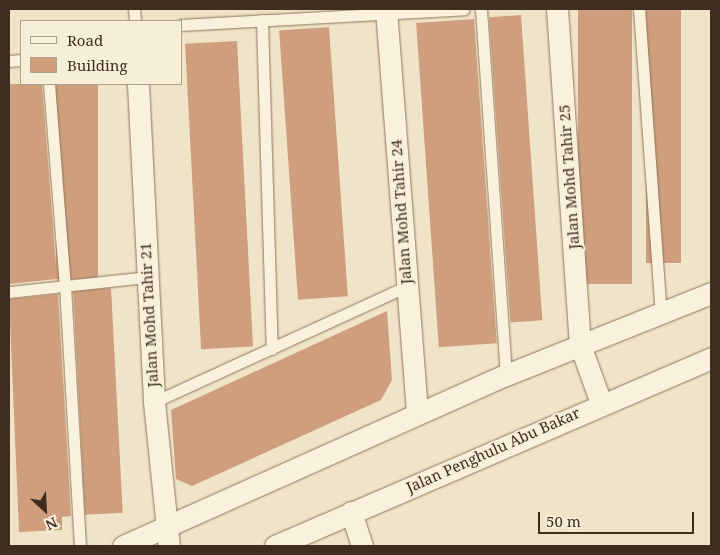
<!DOCTYPE html>
<style>
body{margin:0}
#map{position:relative;width:720px;height:555px;overflow:hidden;background:#f0e4c8;font-family:"Noto Serif",serif}
div>[style]{position:absolute}
[style*='--x']{left:calc(var(--x)*1px);top:calc(var(--y)*1px);width:calc(var(--w)*1px);rotate:calc(var(--a)*1deg)}
.building>*{inset:0;background:#cf9f7d;transform-origin:0 0}
.roads{filter:drop-shadow(0 0 1px #8d765c) drop-shadow(0 0 1px #8d765c)}
.service>*{height:11px;margin:-5.5px;padding:0 5.5px;transform-origin:5.5px;border-radius:5.5px;background:#faf1dc}
.minor>*{height:21px;margin:-10.5px;padding:0 10.5px;transform-origin:10.5px;border-radius:10.5px;background:#faf1dc}
span{translate:-50% -50%;white-space:nowrap;text-align:center;line-height:1.15;-webkit-text-stroke:4px #f7eed8;paint-order:stroke}
.street-label{font-size:15px;color:#3d2e20}
.frame{position:absolute;inset:0;border:10px solid #3d2e20;pointer-events:none}
.legend{position:absolute;left:20px;top:20px;width:162px;height:65px;box-sizing:border-box;background:#f7eed8;border:1px solid #ada18e;margin:0;padding:6px 9px;list-style:none;font-size:15px;color:#3d2e20}
.legend li{display:flex;align-items:center;gap:10px;height:25px}
.legend b{width:25px;border:1px solid #ada18e}
.north{position:absolute;left:20px;top:485px;width:50px;height:50px;-webkit-text-stroke:4px #f7eed8;paint-order:stroke;rotate:155deg;font-size:14px;font-weight:700;line-height:20px;text-align:center;color:#3d2e20}
.north::after{content:'';display:block;margin:auto;width:18px;height:22px;background:#3d2e20;clip-path:polygon(50% 0,100% 100%,50% 72%,0 100%)}
.scale{position:absolute;left:538px;top:512px;width:156px;height:22px;box-sizing:border-box;border:2px solid #3d2e20;border-top:0;padding-left:6px;font-size:15px;line-height:18px;white-space:nowrap;color:#3d2e20;-webkit-text-stroke:4px #f7eed8;paint-order:stroke}
</style>
<div id="map">
<div class="building">
<div style="left:578px;top:9px;width:54px;height:275px"></div>
<div style="left:646px;top:9px;width:35px;height:254px"></div>
<div style="left:521px;top:15px;width:306px;height:32px;rotate:86deg"></div>
<div style="left:474px;top:19px;width:325px;height:58px;rotate:86deg"></div>
<div style="left:329px;top:27px;width:270px;height:50px;rotate:86deg"></div>
<div style="left:237px;top:41px;width:306px;height:52px;rotate:87deg"></div>
<div style="clip-path:polygon(9px 84px,42px 84px,57px 279px,9px 284px)"></div>
<div style="left:56px;top:84px;width:42px;height:195px"></div>
<div style="left:111px;top:288px;width:225px;height:38px;rotate:87deg"></div>
<div style="clip-path:polygon(58px 294px,71px 516px,62px 517px,62px 530px,19px 532px,9px 299px)"></div>
<div style="clip-path:polygon(387px 311px,392px 380px,381px 400px,192px 486px,176px 479px,171px 410px)"></div>
</div>
<div class="roads">
<div class="service">
<div style="--x:134;--y:9;--w:12;--a:85"></div>
<div style="--x:481;--y:9;--w:367;--a:86.1"></div>
<div style="--x:639;--y:9;--w:305;--a:85.9"></div>
<div style="--x:262;--y:20;--w:329;--a:88.3"></div>
<div style="--x:181;--y:25;--w:283;--a:-3.2"></div>
<div style="--x:9;--y:61;--w:12;--a:-5"></div>
<div style="--x:49;--y:84;--w:203;--a:85.5"></div>
<div style="--x:65;--y:286;--w:260;--a:86.7"></div>
<div style="--x:9;--y:292;--w:139;--a:-6.2"></div>
<div style="--x:154;--y:402;--w:278;--a:-24.6"></div>
</div>
<div class="minor">
<div style="--x:386;--y:9;--w:406;--a:85.6"></div>
<div style="--x:557;--y:9;--w:337;--a:86.1"></div>
<div style="--x:580;--y:345;--w:62;--a:70.1"></div>
<div style="--x:138;--y:84;--w:318;--a:87.1"></div>
<div style="--x:154;--y:402;--w:145;--a:84.1"></div>
<div style="--x:351;--y:512;--w:36;--a:72"></div>
<div style="--x:123;--y:546;--w:419;--a:-24.1"></div>
<div style="--x:506;--y:375;--w:221;--a:-21.8"></div>
<div style="--x:275;--y:546;--w:475;--a:-23.3"></div>
</div>
</div>
<div class="street-label">
<span style="left:569px;top:177px;rotate:-94deg">Jalan Mohd Tahir 25</span>
<span style="left:401px;top:212px;rotate:-94deg">Jalan Mohd Tahir 24</span>
<span style="left:149px;top:315px;rotate:-93deg">Jalan Mohd Tahir 21</span>
<span style="left:493px;top:450px;rotate:-24deg">Jalan Penghulu Abu Bakar</span>
</div>
<div class="frame"></div>
<ul class="legend">
<li><b style="height:6px;background:#faf1dc"></b>Road</li>
<li><b style="height:14px;background:#cf9f7d"></b>Building</li>
</ul>
<div class="north">N</div>
<div class="scale">50 m</div>
</div>
